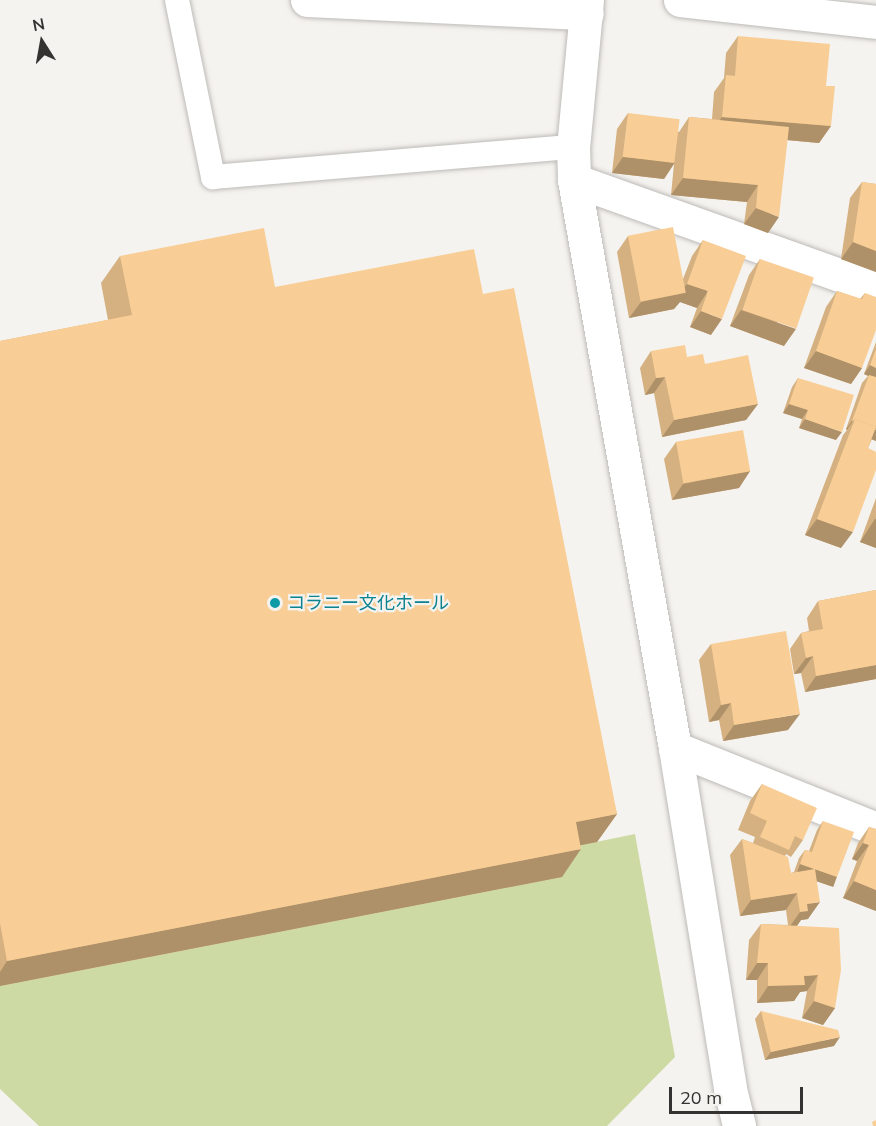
<!DOCTYPE html>
<meta charset="utf-8">
<style>
body{margin:0}
#map{position:relative;width:876px;height:1126px;overflow:hidden;background:#f5f3ef;font-family:Mulish,"Noto Sans JP",sans-serif}
div>[style]{position:absolute}
[style*='--x']{left:calc(var(--x)*1px);top:calc(var(--y)*1px);width:calc(var(--w)*1px);rotate:calc(var(--a)*1deg)}
.green>*{inset:0;background:#cddaa3}
.roads{filter:drop-shadow(0 0 2px #bdbbb8) drop-shadow(0 0 2px #bdbbb8)}
.service>*{height:24px;margin:-12px;padding:0 12px;transform-origin:12px;border-radius:12px;background:#fff}
.minor>*{height:33px;margin:-16.5px;padding:0 16.5px;transform-origin:16.5px;border-radius:16.5px;background:#fff}
.tertiary>*{height:33px;margin:-16.5px;padding:0 16.5px;transform-origin:16.5px;border-radius:16.5px;background:#fff}
.wall>*{inset:0;background:#d5b181}
.shaded-wall>*{inset:0;background:#ae9069;transform-origin:0 0}
.building>*{inset:0;background:#f8ce96;transform-origin:0 0}
.dots>*{width:16px;height:16px;translate:-50% -50%;box-sizing:border-box;border:3px solid #f5f3ef;border-radius:50%}
span{translate:-50% -50%;white-space:nowrap;text-align:center;line-height:1.15;-webkit-text-stroke:4.5px #f5f3ef;paint-order:stroke}
.culture-label{font-size:18px;color:#0d838f}
.left{translate:0 -50%;text-align:left}
.north{position:absolute;left:12px;top:12px;width:60px;height:60px;-webkit-text-stroke:4px #f5f3ef;paint-order:stroke;rotate:349deg;font-size:16px;font-weight:700;line-height:24px;text-align:center;color:#343332}
.north::after{content:'';display:block;margin:auto;width:21px;height:27px;background:#343332;clip-path:polygon(50% 0,100% 100%,50% 72%,0 100%)}
.scale{position:absolute;left:669px;top:1087px;width:134px;height:27px;box-sizing:border-box;border:3px solid #343332;border-top:0;padding-left:8px;font-size:18px;line-height:21px;white-space:nowrap;color:#343332;-webkit-text-stroke:4px #f5f3ef;paint-order:stroke}
</style>
<div id="map">
<div class="green">
<div style="clip-path:polygon(635px 834px,675px 1057px,607px 1126px,39px 1126px,0 1089px,0 986px,561px 877px,557px 850px)"></div>
</div>
<div class="roads">
<div class="service">
<div style="--x:177;--y:0;--w:181;--a:78.5"></div>
<div style="--x:213;--y:177;--w:361;--a:-4.8"></div>
</div>
<div class="minor">
<div style="--x:307;--y:0;--w:280;--a:2.7"></div>
<div style="--x:587;--y:0;--w:148;--a:95.4"></div>
<div style="--x:573;--y:147;--w:33;--a:88"></div>
<div style="--x:574;--y:180;--w:577;--a:79.92"></div>
<div style="--x:675;--y:748;--w:345;--a:80.8"></div>
<div style="--x:730;--y:1089;--w:38;--a:76"></div>
<div style="--x:574;--y:180;--w:321;--a:19.7"></div>
<div style="--x:675;--y:748;--w:217;--a:21.9"></div>
</div>
<div class="tertiary">
<div style="--x:680;--y:0;--w:197;--a:6.4"></div>
</div>
</div>
<div class="wall">
<div style="clip-path:polygon(738px 36px,826px 86px,831px 126px,819px 143px,787px 140px,768px 233px,744px 224px,747px 202px,671px 195px,674px 164px,664px 179px,612px 173px,617px 129px,628px 113px,679px 132px,689px 117px,712px 119px,714px 92px,724px 78px,726px 53px)"></div>
<div style="clip-path:polygon(862px 182px,876px 184px,876px 272px,841px 259px,850px 198px)"></div>
<div style="clip-path:polygon(628px 236px,683px 279px,692px 256px,703px 240px,711px 335px,690px 327px,697px 308px,680px 302px,674px 309px,629px 318px,617px 252px)"></div>
<div style="clip-path:polygon(120px 256px,275px 287px,483px 294px,617px 814px,597px 842px,580px 845px,562px 877px,0 986px,0 341px,108px 320px,101px 283px)"></div>
<div style="clip-path:polygon(760px 259px,784px 346px,730px 326px,749px 275px)"></div>
<div style="clip-path:polygon(837px 291px,860px 299px,865px 293px,862px 368px,851px 384px,804px 368px,826px 307px)"></div>
<div style="clip-path:polygon(876px 342px,876px 441px,872px 439px,868px 448px,841px 548px,805px 535px,843px 435px,847px 430px,846px 429px,862px 383px,868px 376px,864px 374px)"></div>
<div style="clip-path:polygon(651px 351px,687px 357px,705px 364px,758px 404px,746px 420px,662px 437px,654px 393px,645px 395px,640px 368px)"></div>
<div style="clip-path:polygon(798px 378px,836px 440px,799px 428px,802px 419px,783px 413px,792px 387px)"></div>
<div style="clip-path:polygon(676px 442px,750px 471px,739px 488px,672px 500px,664px 459px)"></div>
<div style="clip-path:polygon(876px 498px,876px 548px,860px 542px)"></div>
<div style="clip-path:polygon(876px 590px,876px 679px,805px 692px,801px 673px,794px 674px,790px 649px,801px 633px,809px 631px,807px 618px,818px 601px)"></div>
<div style="clip-path:polygon(711px 644px,788px 730px,723px 741px,719px 720px,709px 722px,699px 660px)"></div>
<div style="clip-path:polygon(762px 784px,803px 840px,791px 857px,786px 854px,785px 856px,791px 873px,794px 872px,799px 858px,805px 850px,809px 851px,817px 830px,823px 821px,837px 877px,831px 886px,817px 881px,808px 919px,801px 920px,797px 926px,835px 1008px,823px 1025px,802px 1018px,807px 991px,800px 992px,794px 1001px,757px 1003px,757px 980px,746px 980px,749px 940px,761px 924px,788px 925px,786px 910px,740px 916px,730px 855px,742px 839px,753px 843px,755px 837px,738px 830px,750px 801px)"></div>
<div style="clip-path:polygon(869px 827px,876px 829px,876px 911px,843px 898px,857px 861px,852px 859px,858px 843px)"></div>
<div style="clip-path:polygon(761px 1011px,834px 1046px,765px 1060px,755px 1019px)"></div>
</div>
<div class="shaded-wall">
<div style="clip-path:polygon(722px 117px,831px 126px,819px 143px,711px 133px)"></div>
<div style="clip-path:polygon(623px 157px,675px 162px,664px 179px,612px 173px)"></div>
<div style="clip-path:polygon(683px 178px,758px 185px,747px 202px,671px 195px)"></div>
<div style="clip-path:polygon(756px 208px,779px 217px,768px 233px,744px 224px)"></div>
<div style="clip-path:polygon(853px 242px,876px 251px,876px 272px,841px 259px)"></div>
<div style="clip-path:polygon(687px 284px,708px 291px,697px 308px,680px 302px,674px 309px,629px 318px,641px 302px,679px 294px)"></div>
<div style="clip-path:polygon(741px 310px,796px 329px,784px 346px,730px 326px)"></div>
<div style="clip-path:polygon(701px 311px,722px 319px,711px 335px,690px 327px)"></div>
<div style="clip-path:polygon(816px 351px,862px 368px,851px 384px,804px 368px)"></div>
<div style="clip-path:polygon(870px 365px,876px 368px,876px 379px,864px 374px)"></div>
<div style="clip-path:polygon(665px 377px,654px 393px,645px 395px,656px 378px)"></div>
<div style="clip-path:polygon(758px 404px,746px 420px,662px 437px,674px 420px)"></div>
<div style="clip-path:polygon(789px 404px,808px 410px,802px 419px,783px 413px)"></div>
<div style="clip-path:polygon(805px 419px,842px 432px,836px 440px,799px 428px)"></div>
<div style="clip-path:polygon(852px 421px,853px 421px,847px 430px,846px 429px)"></div>
<div style="clip-path:polygon(876px 430px,876px 441px,850px 431px)"></div>
<div style="clip-path:polygon(750px 471px,739px 488px,672px 500px,683px 484px)"></div>
<div style="clip-path:polygon(817px 519px,853px 532px,841px 548px,805px 535px)"></div>
<div style="clip-path:polygon(875px 519px,876px 519px,876px 548px,860px 542px)"></div>
<div style="clip-path:polygon(813px 656px,801px 673px,794px 674px,806px 658px)"></div>
<div style="clip-path:polygon(876px 665px,876px 679px,805px 692px,816px 676px)"></div>
<div style="clip-path:polygon(731px 703px,719px 720px,709px 722px,721px 705px)"></div>
<div style="clip-path:polygon(800px 714px,788px 730px,723px 741px,734px 725px)"></div>
<div style="clip-path:polygon(617px 814px,597px 842px,557px 850px,576px 822px)"></div>
<div style="clip-path:polygon(863px 843px,869px 845px,857px 861px,852px 859px)"></div>
<div style="clip-path:polygon(581px 849px,562px 877px,0 986px,0 972px,7px 961px)"></div>
<div style="left:800px;top:864px;width:39px;height:11px;rotate:19deg"></div>
<div style="clip-path:polygon(854px 881px,876px 890px,876px 911px,843px 898px)"></div>
<div style="clip-path:polygon(797px 893px,786px 910px,740px 916px,751px 900px)"></div>
<div style="clip-path:polygon(820px 902px,808px 919px,801px 920px,796px 927px,788px 929px,800px 912px,807px 904px)"></div>
<div style="clip-path:polygon(757px 963px,768px 963px,757px 980px,746px 980px)"></div>
<div style="clip-path:polygon(818px 975px,807px 991px,800px 992px,794px 1001px,757px 1003px,768px 986px,804px 976px)"></div>
<div style="clip-path:polygon(814px 1001px,835px 1008px,823px 1025px,802px 1018px)"></div>
<div style="clip-path:polygon(840px 1037px,834px 1046px,765px 1060px,771px 1052px)"></div>
</div>
<div class="building">
<div style="clip-path:polygon(738px 36px,830px 44px,826px 86px,835px 86px,831px 126px,722px 117px,726px 75px,735px 76px)"></div>
<div style="left:628px;top:113px;width:52px;height:44px;rotate:7deg"></div>
<div style="clip-path:polygon(689px 117px,789px 127px,779px 217px,756px 208px,758px 185px,683px 178px)"></div>
<div style="clip-path:polygon(862px 182px,876px 184px,876px 251px,853px 242px)"></div>
<div style="left:673px;top:227px;width:67px;height:46px;rotate:79deg"></div>
<div style="clip-path:polygon(264px 228px,275px 287px,474px 249px,483px 294px,514px 288px,617px 814px,576px 822px,581px 849px,7px 961px,0 923px,0 341px,132px 315px,120px 256px)"></div>
<div style="clip-path:polygon(703px 240px,746px 256px,722px 319px,701px 311px,708px 291px,687px 284px)"></div>
<div style="left:760px;top:259px;width:57px;height:54px;rotate:19deg"></div>
<div style="clip-path:polygon(837px 291px,862px 299px,865px 293px,876px 297px,876px 330px,862px 368px,816px 351px)"></div>
<div style="clip-path:polygon(685px 345px,687px 357px,703px 354px,705px 364px,748px 355px,758px 404px,674px 420px,665px 377px,656px 378px,651px 351px)"></div>
<div style="clip-path:polygon(876px 349px,876px 368px,870px 365px)"></div>
<div style="clip-path:polygon(869px 375px,876px 377px,876px 427px,855px 419px,853px 421px,852px 421px)"></div>
<div style="clip-path:polygon(798px 378px,854px 395px,842px 432px,805px 419px,808px 410px,789px 404px)"></div>
<div style="clip-path:polygon(855px 419px,876px 427px,868px 448px,876px 452px,876px 470px,853px 532px,817px 519px)"></div>
<div style="left:743px;top:430px;width:42px;height:68px;rotate:80deg"></div>
<div style="clip-path:polygon(876px 590px,876px 665px,816px 676px,813px 656px,806px 658px,801px 633px,823px 629px,818px 601px)"></div>
<div style="clip-path:polygon(786px 631px,800px 714px,734px 725px,731px 703px,721px 705px,711px 644px)"></div>
<div style="clip-path:polygon(762px 784px,817px 808px,803px 840px,795px 836px,789px 850px,760px 837px,767px 821px,750px 813px)"></div>
<div style="clip-path:polygon(823px 821px,854px 832px,837px 877px,800px 864px,805px 850px,812px 852px)"></div>
<div style="clip-path:polygon(869px 827px,876px 829px,876px 890px,854px 881px,869px 845px,863px 843px)"></div>
<div style="clip-path:polygon(742px 839px,788px 857px,791px 873px,815px 869px,820px 902px,807px 904px,808px 911px,800px 912px,797px 893px,751px 900px)"></div>
<div style="clip-path:polygon(761px 924px,839px 928px,841px 970px,835px 1008px,814px 1001px,818px 975px,804px 976px,805px 985px,768px 986px,768px 963px,757px 963px)"></div>
<div style="clip-path:polygon(761px 1011px,838px 1030px,840px 1037px,771px 1052px)"></div>
<div style="clip-path:polygon(876px 1120px,876px 1126px,873px 1126px,872px 1122px)"></div>
</div>
<div class="dots">
<div style="left:275px;top:603px;background:#0f9aa8"></div>
</div>
<div class="culture-label">
<span class="left" style="left:287px;top:603px">コラニー文化ホール</span>
</div>
<div class="north">N</div>
<div class="scale">20 m</div>
</div>
